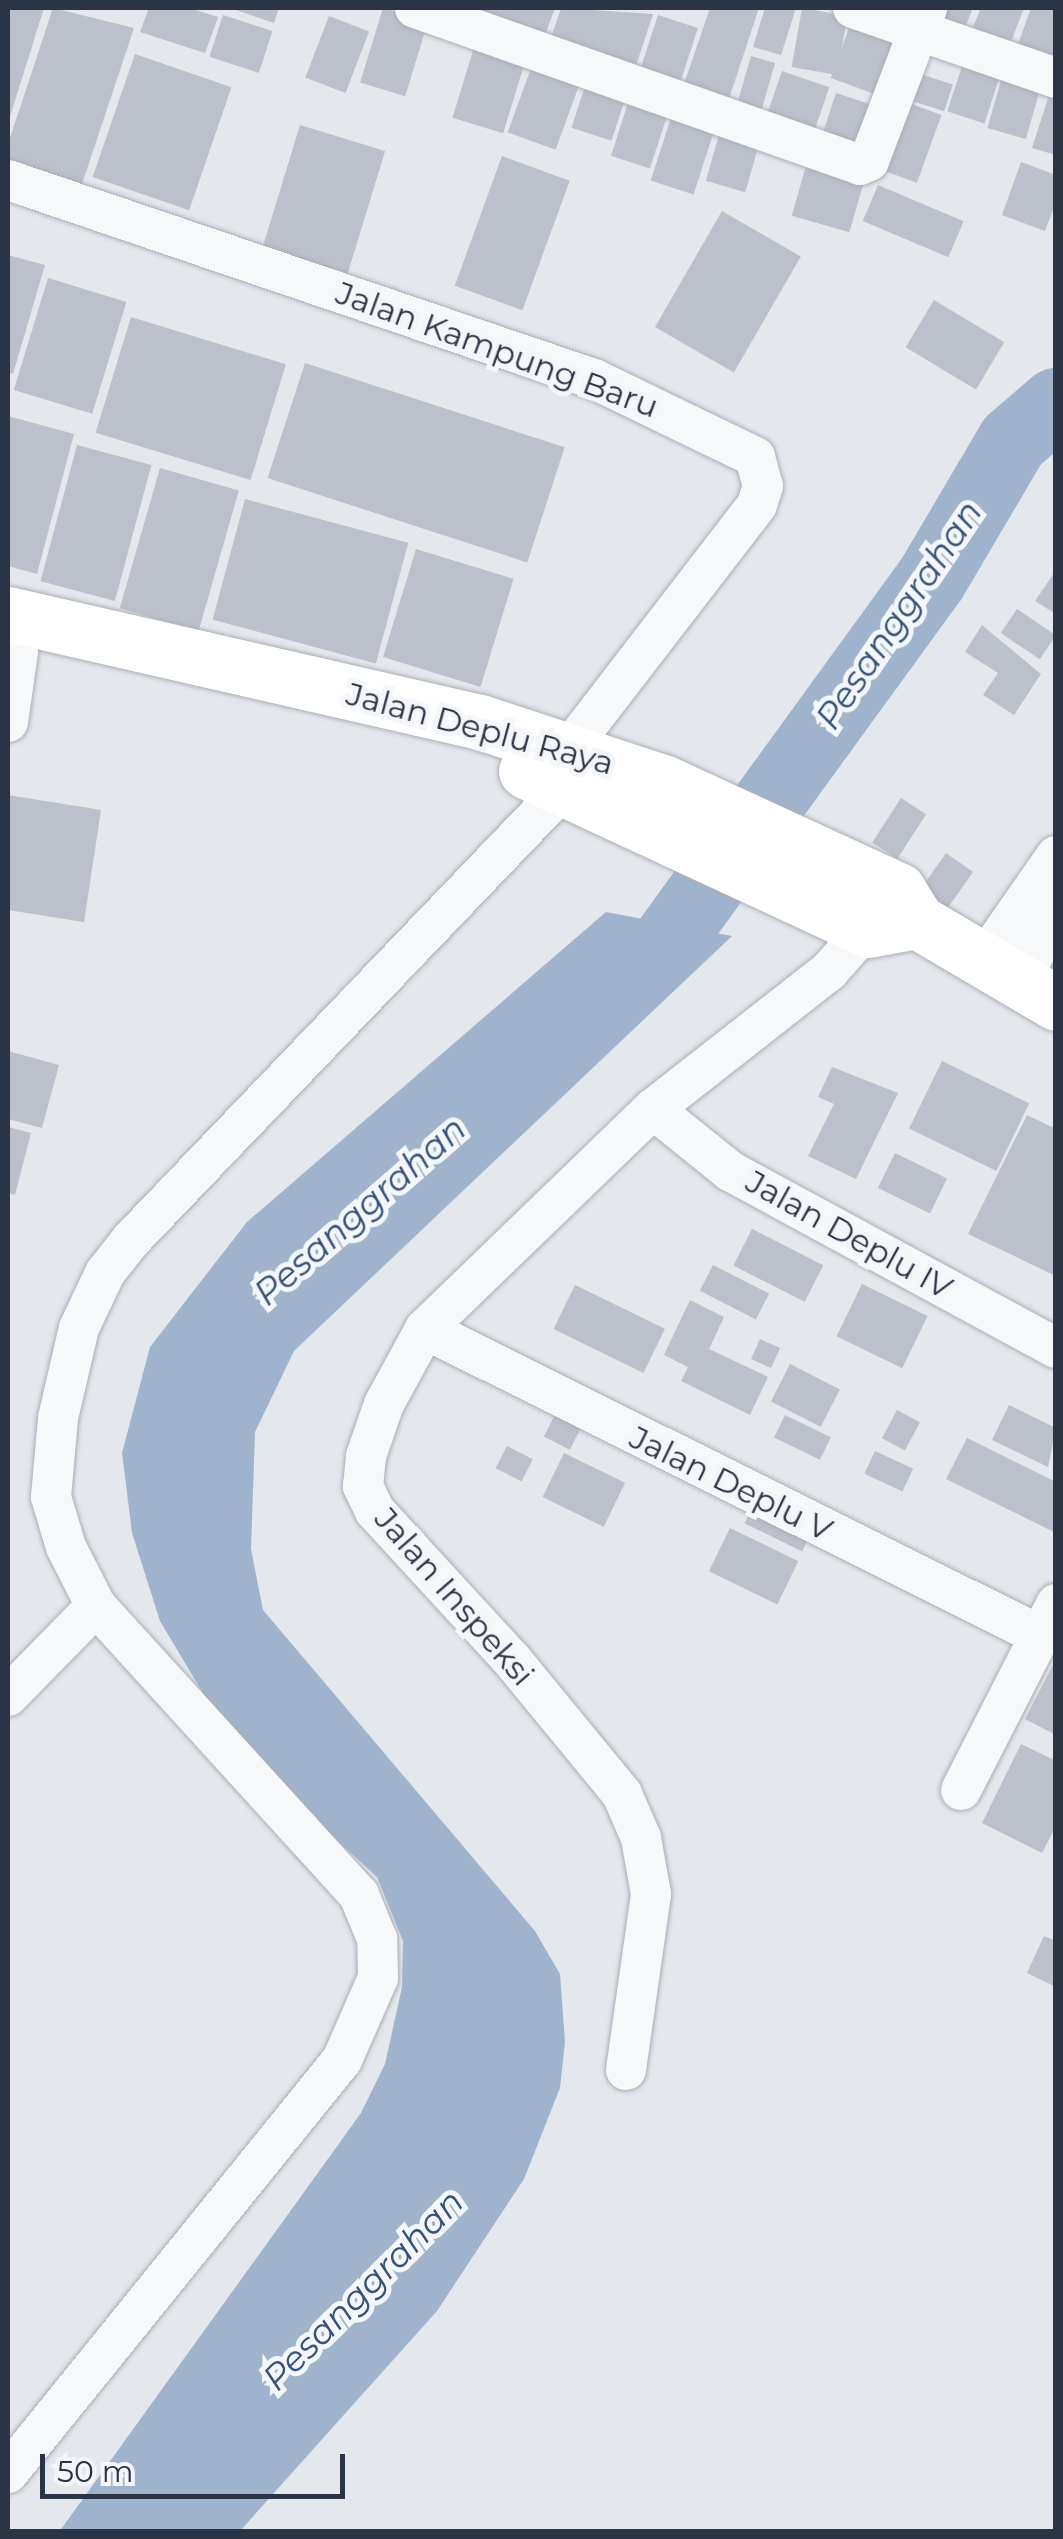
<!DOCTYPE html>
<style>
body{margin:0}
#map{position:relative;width:1063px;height:2539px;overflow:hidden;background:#e4e7ec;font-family:Montserrat,sans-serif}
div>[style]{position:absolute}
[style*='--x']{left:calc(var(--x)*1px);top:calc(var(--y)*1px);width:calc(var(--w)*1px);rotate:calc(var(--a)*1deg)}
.water>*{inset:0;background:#9fb4cc}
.river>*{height:72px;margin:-36px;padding:0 36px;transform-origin:36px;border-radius:36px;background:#9fb4cc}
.building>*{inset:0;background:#bbc0ca;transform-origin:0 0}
.roads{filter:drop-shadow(0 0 2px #a9aeb7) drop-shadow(0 0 2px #a9aeb7)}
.street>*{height:40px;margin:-20px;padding:0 20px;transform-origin:20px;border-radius:20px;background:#f7f8fa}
.secondary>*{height:55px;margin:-27.5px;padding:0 27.5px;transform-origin:27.5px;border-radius:27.5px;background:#fff}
span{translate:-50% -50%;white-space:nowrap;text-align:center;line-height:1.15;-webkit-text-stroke:10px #f4f6f9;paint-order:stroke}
.street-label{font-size:32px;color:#2b3445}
.water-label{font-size:35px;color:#34527a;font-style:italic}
.frame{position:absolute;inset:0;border:10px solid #2b3445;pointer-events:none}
.scale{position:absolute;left:40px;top:2454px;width:305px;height:45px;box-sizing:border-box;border:5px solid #2b3445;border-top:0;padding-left:12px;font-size:30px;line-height:35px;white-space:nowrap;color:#2b3445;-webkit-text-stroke:8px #f4f6f9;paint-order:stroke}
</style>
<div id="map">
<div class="water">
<div style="clip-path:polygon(606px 912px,732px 936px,294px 1351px,255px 1432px,251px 1549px,263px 1610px,535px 1931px,560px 1974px,565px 2042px,560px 2088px,524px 2179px,437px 2311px,240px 2531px,59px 2532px,361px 2113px,385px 2064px,402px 1987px,403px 1941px,377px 1877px,235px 1747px,160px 1621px,132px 1533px,122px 1453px,150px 1347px,247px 1222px)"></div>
</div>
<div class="river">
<div style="--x:607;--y:996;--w:80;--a:-41.5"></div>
<div style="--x:667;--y:943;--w:449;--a:-54"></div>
<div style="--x:931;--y:580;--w:161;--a:-59.5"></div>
<div style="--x:1013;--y:441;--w:57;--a:-40.7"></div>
</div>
<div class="building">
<div style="clip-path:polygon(8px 8px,44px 8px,8px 123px)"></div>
<div style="clip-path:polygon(53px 8px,134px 28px,78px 196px,8px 172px,8px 144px)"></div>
<div style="clip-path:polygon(149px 8px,189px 8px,218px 17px,205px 53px,140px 32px)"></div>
<div style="clip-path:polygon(230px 8px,279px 8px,274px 23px)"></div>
<div style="left:383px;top:8px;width:47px;height:78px;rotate:17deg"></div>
<div style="clip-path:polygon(442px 8px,555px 8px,542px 43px)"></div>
<div style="clip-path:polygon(561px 8px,653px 14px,633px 75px,548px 47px)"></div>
<div style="clip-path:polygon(710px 8px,759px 8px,726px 108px,681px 93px)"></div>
<div style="clip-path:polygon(765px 8px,796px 8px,781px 55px,753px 47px)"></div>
<div style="left:802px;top:8px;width:46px;height:60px;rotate:10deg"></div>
<div style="clip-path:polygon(932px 8px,973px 8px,962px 35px)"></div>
<div style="clip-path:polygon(981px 8px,1024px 8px,1007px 52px,969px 37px)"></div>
<div style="clip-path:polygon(1031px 8px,1056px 8px,1056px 61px,1017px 47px)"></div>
<div style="left:223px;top:15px;width:52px;height:44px;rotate:18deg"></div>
<div style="left:658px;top:15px;width:42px;height:65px;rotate:18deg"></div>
<div style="left:329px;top:16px;width:43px;height:66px;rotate:21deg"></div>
<div style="left:853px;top:17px;width:59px;height:65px;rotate:20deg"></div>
<div style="left:475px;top:44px;width:53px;height:77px;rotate:17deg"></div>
<div style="left:135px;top:54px;width:102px;height:130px;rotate:19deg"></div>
<div style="left:751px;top:56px;width:25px;height:58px;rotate:16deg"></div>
<div style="left:534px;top:60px;width:51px;height:77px;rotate:20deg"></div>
<div style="left:964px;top:60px;width:39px;height:54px;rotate:18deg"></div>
<div style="left:782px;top:71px;width:50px;height:56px;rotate:19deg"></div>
<div style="left:911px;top:71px;width:44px;height:28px;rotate:18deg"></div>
<div style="left:1002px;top:77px;width:40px;height:53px;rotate:16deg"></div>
<div style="left:586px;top:83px;width:42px;height:47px;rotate:18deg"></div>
<div style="clip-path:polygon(1050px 92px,1056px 94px,1056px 155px,1032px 148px)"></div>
<div style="left:836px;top:93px;width:49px;height:50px;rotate:18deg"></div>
<div style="left:631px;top:94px;width:41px;height:65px;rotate:18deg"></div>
<div style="left:903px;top:101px;width:41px;height:72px;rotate:20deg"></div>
<div style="left:672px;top:115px;width:45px;height:69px;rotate:18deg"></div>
<div style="left:300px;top:125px;width:89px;height:128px;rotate:17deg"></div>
<div style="left:721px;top:128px;width:41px;height:55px;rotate:16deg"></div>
<div style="left:502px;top:156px;width:72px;height:138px;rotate:20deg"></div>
<div style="left:808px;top:159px;width:60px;height:59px;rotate:16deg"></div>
<div style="clip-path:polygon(1021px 162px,1056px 175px,1056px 202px,1045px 231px,1002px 215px)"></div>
<div style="left:878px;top:185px;width:93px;height:39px;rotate:23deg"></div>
<div style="left:722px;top:211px;width:91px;height:134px;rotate:30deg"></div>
<div style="clip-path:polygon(8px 255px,45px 265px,13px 374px,8px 372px)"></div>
<div style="left:48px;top:278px;width:82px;height:117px;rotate:17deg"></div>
<div style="left:934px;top:300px;width:82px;height:55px;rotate:31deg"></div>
<div style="left:131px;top:317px;width:162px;height:121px;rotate:17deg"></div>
<div style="left:305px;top:363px;width:273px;height:121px;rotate:18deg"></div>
<div style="clip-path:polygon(8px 416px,74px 434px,37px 574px,8px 566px)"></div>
<div style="left:77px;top:445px;width:77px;height:141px;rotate:15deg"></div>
<div style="left:160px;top:468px;width:82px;height:146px;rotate:16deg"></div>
<div style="left:245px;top:499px;width:169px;height:125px;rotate:15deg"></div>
<div style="left:416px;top:549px;width:102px;height:113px;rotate:17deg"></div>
<div style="clip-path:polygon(1056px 570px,1056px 614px,1035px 601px)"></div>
<div style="left:1017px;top:609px;width:47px;height:29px;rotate:34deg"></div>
<div style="clip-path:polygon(982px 625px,1041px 674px,1014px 715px,983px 695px,998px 673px,965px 652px)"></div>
<div style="clip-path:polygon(8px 795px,101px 810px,84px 922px,8px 910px)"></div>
<div style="left:901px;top:798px;width:30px;height:53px;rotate:33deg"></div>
<div style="left:946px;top:853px;width:33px;height:53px;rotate:35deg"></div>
<div style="clip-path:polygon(8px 1051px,59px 1065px,42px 1128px,8px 1119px)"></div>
<div style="left:942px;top:1061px;width:97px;height:75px;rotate:26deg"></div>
<div style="clip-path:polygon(832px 1067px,898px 1093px,856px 1179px,808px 1156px,834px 1104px,818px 1097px)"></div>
<div style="clip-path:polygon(1027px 1115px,1056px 1129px,1056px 1276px,968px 1234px)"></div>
<div style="clip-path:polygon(8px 1127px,31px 1133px,15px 1195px,8px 1193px)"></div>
<div style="left:895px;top:1153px;width:58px;height:39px;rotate:26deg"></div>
<div style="left:752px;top:1229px;width:80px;height:41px;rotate:27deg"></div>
<div style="left:713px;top:1265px;width:63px;height:29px;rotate:27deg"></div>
<div style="left:862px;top:1284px;width:73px;height:58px;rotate:26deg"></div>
<div style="left:575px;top:1285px;width:100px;height:49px;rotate:26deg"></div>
<div style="clip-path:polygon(690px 1300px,724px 1317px,709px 1349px,768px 1377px,750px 1415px,681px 1381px,688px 1367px,664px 1355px)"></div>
<div style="left:760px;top:1339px;width:22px;height:22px;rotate:24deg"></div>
<div style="left:790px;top:1364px;width:56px;height:42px;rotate:27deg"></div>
<div style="clip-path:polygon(1009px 1405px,1056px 1428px,1048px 1467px,992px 1440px)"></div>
<div style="left:558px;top:1409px;width:29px;height:31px;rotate:27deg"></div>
<div style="left:897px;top:1410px;width:26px;height:32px;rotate:28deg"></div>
<div style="left:785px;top:1415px;width:51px;height:25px;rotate:26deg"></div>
<div style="clip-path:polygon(967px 1438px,1056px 1482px,1056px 1533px,946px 1479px)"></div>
<div style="left:507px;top:1446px;width:29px;height:25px;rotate:27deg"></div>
<div style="left:875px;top:1451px;width:42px;height:25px;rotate:25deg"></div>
<div style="left:564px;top:1453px;width:68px;height:49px;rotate:26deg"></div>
<div style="left:756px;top:1500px;width:64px;height:26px;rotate:26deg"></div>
<div style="left:730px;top:1528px;width:76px;height:48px;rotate:26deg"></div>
<div style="clip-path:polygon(1056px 1659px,1056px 1735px,1025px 1719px)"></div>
<div style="clip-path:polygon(1021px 1744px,1056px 1761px,1056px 1826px,1042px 1853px,982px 1823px)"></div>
<div style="clip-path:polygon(1044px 1936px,1056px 1941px,1056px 1987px,1027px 1973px)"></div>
</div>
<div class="roads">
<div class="street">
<div style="--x:415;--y:8;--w:472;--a:19.4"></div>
<div style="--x:860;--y:165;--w:10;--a:-24"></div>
<div style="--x:869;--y:161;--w:164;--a:-69.2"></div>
<div style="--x:853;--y:8;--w:215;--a:19"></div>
<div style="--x:8;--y:180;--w:619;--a:18.76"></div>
<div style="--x:594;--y:379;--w:179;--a:25.8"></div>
<div style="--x:755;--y:457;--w:30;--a:75"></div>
<div style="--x:763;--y:486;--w:20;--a:108"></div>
<div style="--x:757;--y:505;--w:307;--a:127.6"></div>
<div style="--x:8;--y:722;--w:71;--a:-81.9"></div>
<div style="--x:983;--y:961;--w:128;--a:-55.2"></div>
<div style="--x:1019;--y:983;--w:80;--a:-62.5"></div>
<div style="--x:653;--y:1109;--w:99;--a:38.8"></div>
<div style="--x:730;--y:1171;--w:371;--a:28.5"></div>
<div style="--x:425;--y:1329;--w:686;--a:26.49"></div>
<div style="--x:8;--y:1696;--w:126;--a:-45.6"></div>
<div style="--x:961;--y:1790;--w:209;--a:-62.9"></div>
<div style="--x:626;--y:2070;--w:178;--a:-81.9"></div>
<div style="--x:651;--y:1894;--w:57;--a:-100.1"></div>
<div style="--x:641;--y:1838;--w:48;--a:-113.4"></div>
<div style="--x:622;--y:1794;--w:175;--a:-129.4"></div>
<div style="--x:511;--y:1659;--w:201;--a:-132.6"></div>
<div style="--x:375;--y:1511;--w:28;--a:-116"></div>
<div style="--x:363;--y:1486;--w:30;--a:-84"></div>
<div style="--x:366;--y:1456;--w:55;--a:-70.9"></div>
<div style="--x:384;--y:1404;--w:85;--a:-61.3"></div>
<div style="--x:425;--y:1329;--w:317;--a:-44"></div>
<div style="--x:653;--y:1109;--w:224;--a:-38.1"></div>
<div style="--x:829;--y:971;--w:83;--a:-48.4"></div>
<div style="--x:8;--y:2473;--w:531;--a:-51.04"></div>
<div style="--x:342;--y:2060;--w:90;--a:-66.3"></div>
<div style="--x:378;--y:1978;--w:39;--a:-91"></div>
<div style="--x:377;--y:1939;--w:48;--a:-112.2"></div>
<div style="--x:359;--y:1895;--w:391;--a:-132.3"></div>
<div style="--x:96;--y:1606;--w:66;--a:-117"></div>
<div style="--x:66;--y:1547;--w:52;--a:-106.7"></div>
<div style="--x:51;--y:1497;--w:79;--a:-84.9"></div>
<div style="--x:58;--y:1418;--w:92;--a:-76.9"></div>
<div style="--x:79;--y:1328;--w:61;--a:-64.7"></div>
<div style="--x:105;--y:1273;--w:42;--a:-51.8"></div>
<div style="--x:131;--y:1240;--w:630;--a:-46.22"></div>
</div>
<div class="secondary">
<div style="--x:8;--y:614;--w:484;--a:12.9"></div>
<div style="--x:480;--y:722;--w:193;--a:18.2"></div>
<div style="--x:663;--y:782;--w:259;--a:24.7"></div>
<div style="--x:898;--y:890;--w:36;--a:58"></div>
<div style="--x:917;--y:921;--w:161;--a:30.5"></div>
<div style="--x:526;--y:771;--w:377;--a:24.9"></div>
<div style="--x:868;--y:930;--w:50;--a:-10.4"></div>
</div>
</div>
<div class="street-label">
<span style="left:497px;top:350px;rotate:20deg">Jalan Kampung Baru</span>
<span style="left:480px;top:729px;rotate:15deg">Jalan Deplu Raya</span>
<span style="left:849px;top:1235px;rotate:29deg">Jalan Deplu IV</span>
<span style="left:731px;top:1484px;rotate:26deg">Jalan Deplu V</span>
<span style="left:454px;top:1597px;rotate:49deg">Jalan Inspeksi</span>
</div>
<div class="water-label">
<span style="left:899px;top:615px;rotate:-56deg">Pesanggrahan</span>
<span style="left:360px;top:1211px;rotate:-41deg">Pesanggrahan</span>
<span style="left:363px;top:2290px;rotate:-45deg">Pesanggrahan</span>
</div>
<div class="frame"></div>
<div class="scale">50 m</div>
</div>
